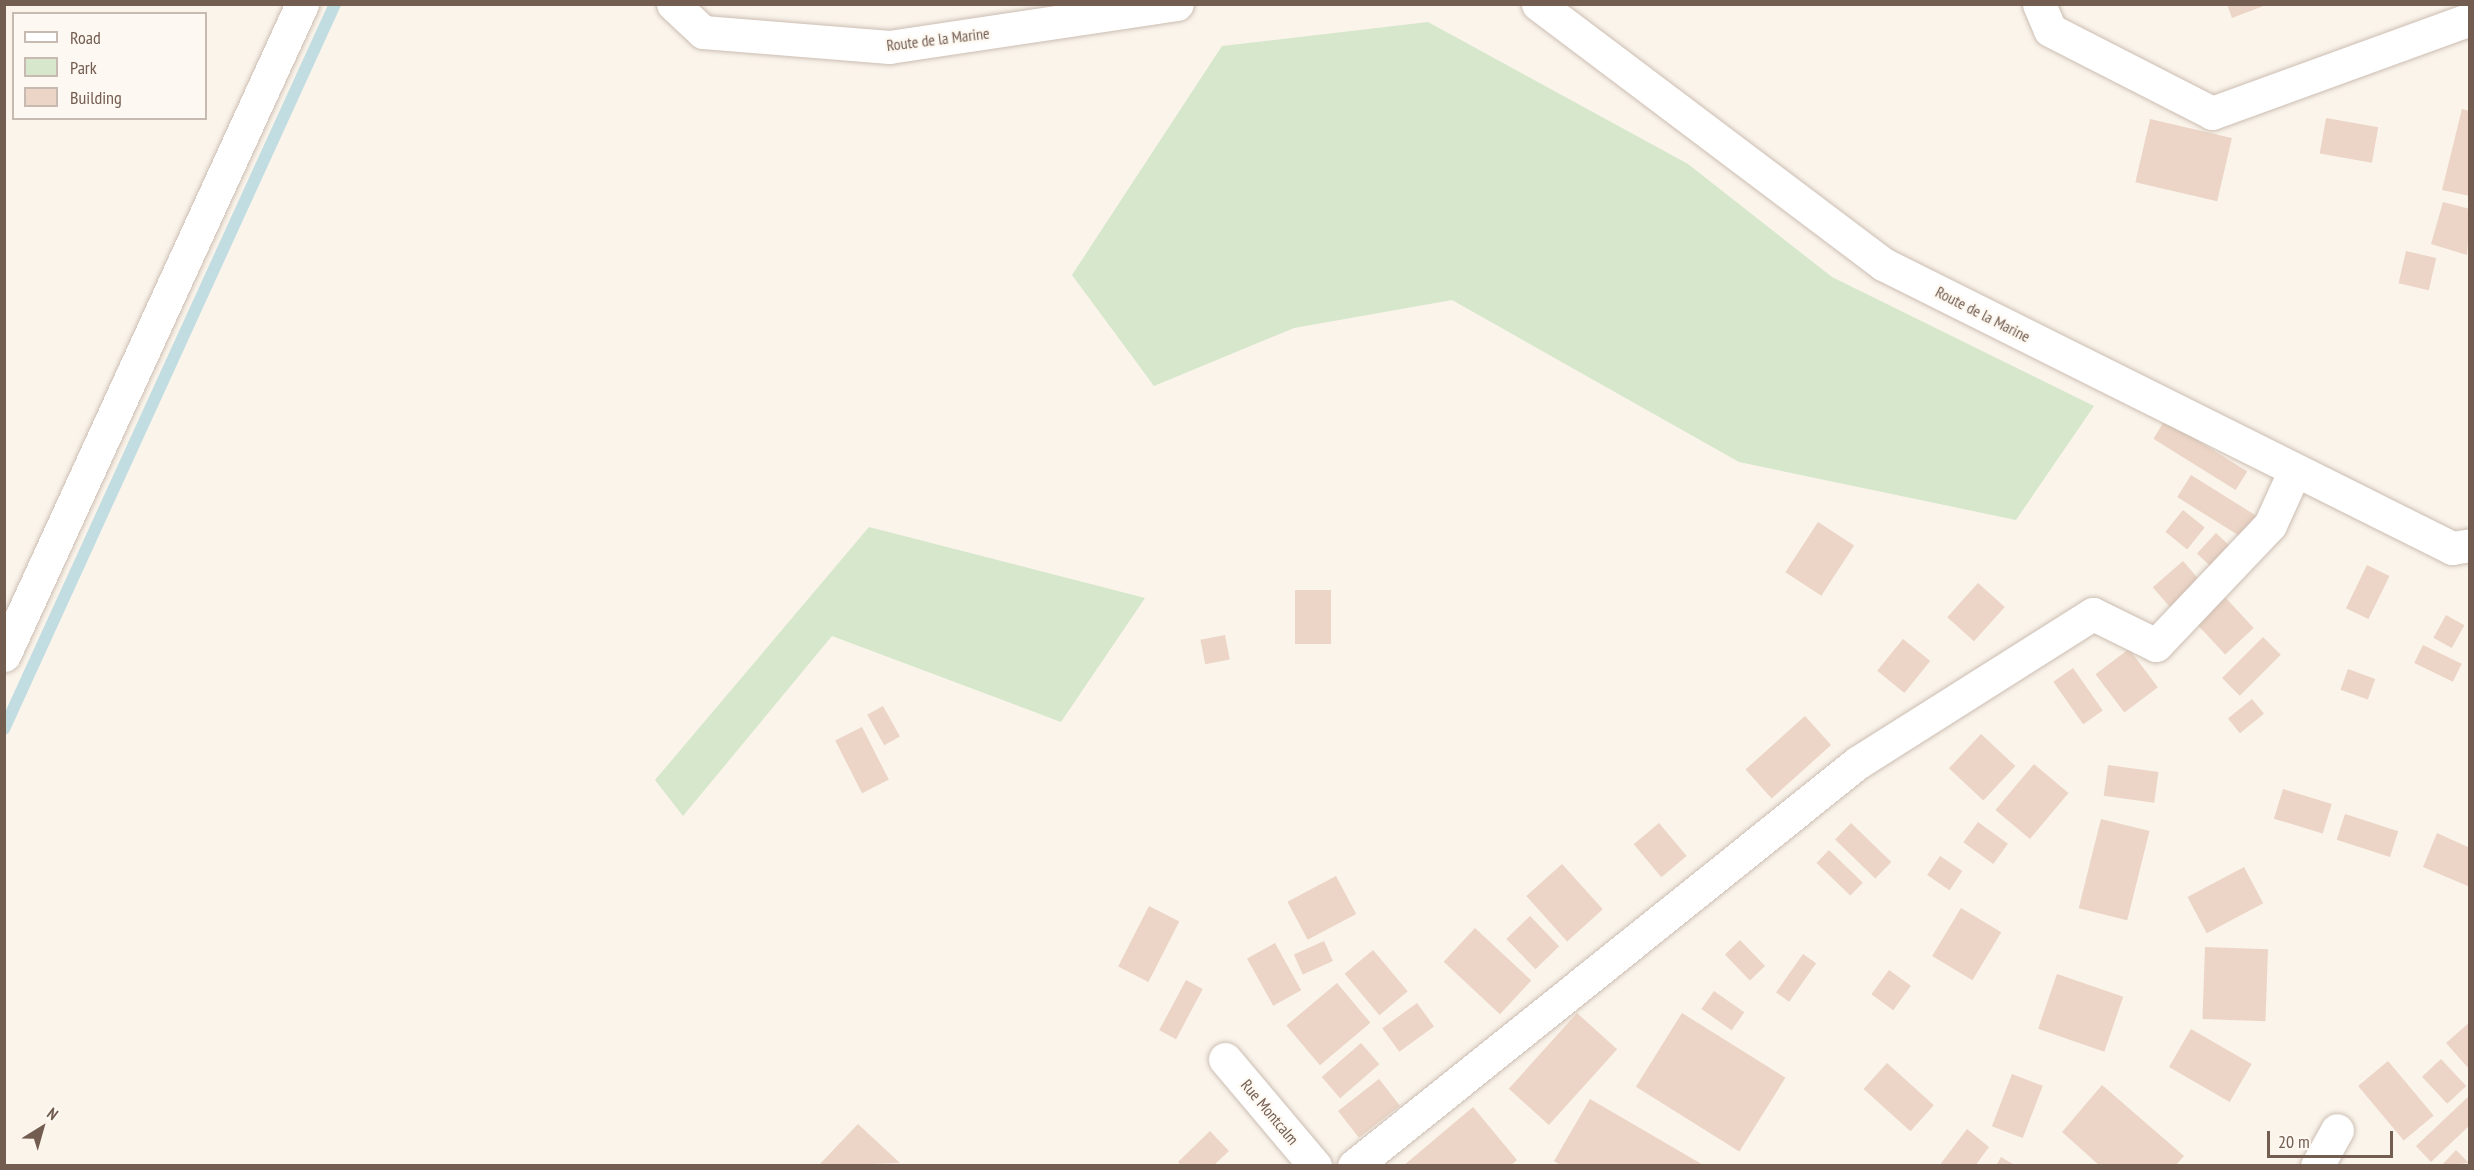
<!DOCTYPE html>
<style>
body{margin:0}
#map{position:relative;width:2474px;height:1170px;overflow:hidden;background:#faf4eb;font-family:"PT Sans Narrow",sans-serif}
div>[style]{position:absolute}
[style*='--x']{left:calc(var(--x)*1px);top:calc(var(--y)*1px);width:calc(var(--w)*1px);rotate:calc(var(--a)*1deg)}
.green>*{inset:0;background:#d6e7cb}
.stream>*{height:12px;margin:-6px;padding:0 6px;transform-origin:6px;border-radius:6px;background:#c1dde2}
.building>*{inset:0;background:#ecd5c6;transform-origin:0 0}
.roads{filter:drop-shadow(0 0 2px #ccbdb2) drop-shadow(0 0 2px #ccbdb2)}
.minor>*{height:33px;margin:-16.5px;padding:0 16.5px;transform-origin:16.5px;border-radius:16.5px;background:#fff}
span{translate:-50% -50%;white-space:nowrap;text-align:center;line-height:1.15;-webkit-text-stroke:4.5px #fdf8f1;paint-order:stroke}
.street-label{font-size:16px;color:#735d51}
.frame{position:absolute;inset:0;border:6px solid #735d51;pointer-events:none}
.legend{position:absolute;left:12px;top:12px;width:195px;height:108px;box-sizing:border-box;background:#fdf8f1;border:2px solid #c6bab1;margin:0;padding:8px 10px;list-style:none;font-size:18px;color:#735d51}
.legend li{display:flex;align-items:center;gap:12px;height:30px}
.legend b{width:30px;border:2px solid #c6bab1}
.north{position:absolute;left:12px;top:1098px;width:60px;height:60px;-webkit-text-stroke:4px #fdf8f1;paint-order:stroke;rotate:37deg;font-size:16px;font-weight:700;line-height:24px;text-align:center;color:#735d51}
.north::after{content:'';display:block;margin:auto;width:21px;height:27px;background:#735d51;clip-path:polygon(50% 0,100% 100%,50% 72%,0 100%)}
.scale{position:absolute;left:2267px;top:1131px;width:126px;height:27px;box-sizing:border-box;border:3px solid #735d51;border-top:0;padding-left:8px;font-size:18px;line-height:21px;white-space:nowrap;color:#735d51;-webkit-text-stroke:4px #fdf8f1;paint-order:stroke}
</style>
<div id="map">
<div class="green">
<div style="clip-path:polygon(1428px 22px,1688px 164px,1832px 277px,2094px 406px,2016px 520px,1739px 462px,1452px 300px,1294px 328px,1154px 386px,1072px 275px,1222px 46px)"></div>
<div style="clip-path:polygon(869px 527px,1145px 598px,1061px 722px,832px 636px,683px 816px,655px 780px)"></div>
</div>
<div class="stream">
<div style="--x:4;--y:729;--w:797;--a:-65.46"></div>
</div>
<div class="building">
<div style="clip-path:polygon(2227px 4px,2266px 4px,2266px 5px,2232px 18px)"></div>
<div style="clip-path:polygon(2462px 109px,2470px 111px,2470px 196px,2442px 190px)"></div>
<div style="left:2326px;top:118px;width:53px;height:36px;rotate:10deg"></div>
<div style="left:2150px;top:119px;width:84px;height:65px;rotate:13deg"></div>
<div style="clip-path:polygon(2443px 202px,2470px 209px,2467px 255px,2431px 244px)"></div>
<div style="left:2406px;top:251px;width:31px;height:33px;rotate:13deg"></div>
<div style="left:2165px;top:420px;width:97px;height:22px;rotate:32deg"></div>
<div style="left:2191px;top:475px;width:77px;height:26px;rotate:32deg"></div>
<div style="left:2183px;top:510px;width:28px;height:28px;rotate:39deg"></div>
<div style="left:1818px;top:522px;width:43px;height:60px;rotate:33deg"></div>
<div style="left:2216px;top:533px;width:22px;height:28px;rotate:43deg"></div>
<div style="left:2183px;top:561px;width:30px;height:40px;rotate:49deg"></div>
<div style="left:2367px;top:565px;width:25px;height:48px;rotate:26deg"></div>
<div style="left:1978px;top:583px;width:36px;height:46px;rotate:42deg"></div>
<div style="left:1295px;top:590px;width:36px;height:54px"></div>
<div style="left:2223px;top:595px;width:45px;height:39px;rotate:47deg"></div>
<div style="left:2446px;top:615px;width:21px;height:26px;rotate:29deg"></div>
<div style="left:1225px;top:635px;width:25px;height:25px;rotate:79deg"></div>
<div style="left:2263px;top:637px;width:25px;height:58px;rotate:45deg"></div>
<div style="left:1903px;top:639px;width:35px;height:41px;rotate:39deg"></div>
<div style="left:2423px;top:645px;width:43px;height:20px;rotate:26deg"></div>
<div style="left:2129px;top:649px;width:48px;height:42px;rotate:53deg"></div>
<div style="left:2073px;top:668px;width:52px;height:24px;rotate:55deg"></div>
<div style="left:2348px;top:669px;width:29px;height:22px;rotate:20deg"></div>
<div style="left:2252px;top:699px;width:19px;height:31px;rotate:51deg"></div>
<div style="left:883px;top:706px;width:35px;height:18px;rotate:61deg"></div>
<div style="left:1805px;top:716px;width:39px;height:80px;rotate:48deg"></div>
<div style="left:862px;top:727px;width:59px;height:30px;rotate:63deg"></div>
<div style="left:1981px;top:734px;width:47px;height:47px;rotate:43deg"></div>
<div style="left:2034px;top:764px;width:45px;height:60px;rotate:40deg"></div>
<div style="left:2108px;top:765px;width:51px;height:31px;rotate:8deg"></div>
<div style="left:2283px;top:789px;width:51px;height:31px;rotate:17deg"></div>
<div style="left:2345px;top:814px;width:56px;height:27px;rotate:18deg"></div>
<div style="left:2101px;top:819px;width:50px;height:92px;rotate:14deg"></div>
<div style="left:1978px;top:822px;width:37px;height:25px;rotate:36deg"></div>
<div style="left:1659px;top:823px;width:43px;height:33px;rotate:50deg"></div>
<div style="left:1851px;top:823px;width:56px;height:23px;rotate:44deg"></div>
<div style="clip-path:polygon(2437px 833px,2470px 848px,2470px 887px,2423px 867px)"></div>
<div style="left:1829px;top:850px;width:47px;height:18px;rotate:44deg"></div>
<div style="left:1940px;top:856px;width:27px;height:23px;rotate:34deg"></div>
<div style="left:1562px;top:864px;width:61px;height:48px;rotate:48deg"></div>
<div style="left:2244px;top:867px;width:41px;height:64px;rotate:62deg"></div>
<div style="left:1336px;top:876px;width:43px;height:55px;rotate:62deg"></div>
<div style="left:1149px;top:906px;width:34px;height:68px;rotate:27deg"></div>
<div style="left:1961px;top:908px;width:47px;height:56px;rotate:31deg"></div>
<div style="left:1530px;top:916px;width:42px;height:33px;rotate:46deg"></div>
<div style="left:1475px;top:928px;width:77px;height:46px;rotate:43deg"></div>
<div style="left:1740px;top:940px;width:36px;height:21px;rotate:46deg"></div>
<div style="left:1324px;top:941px;width:22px;height:33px;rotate:66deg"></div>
<div style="left:1275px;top:943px;width:54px;height:32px;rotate:61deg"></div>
<div style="left:2205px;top:947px;width:63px;height:72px;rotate:2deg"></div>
<div style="left:1373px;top:950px;width:54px;height:37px;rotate:50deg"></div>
<div style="left:1803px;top:954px;width:16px;height:47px;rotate:35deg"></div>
<div style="left:1889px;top:970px;width:27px;height:30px;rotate:36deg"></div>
<div style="left:2057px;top:974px;width:70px;height:58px;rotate:19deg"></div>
<div style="left:1186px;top:980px;width:19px;height:57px;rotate:28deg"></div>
<div style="left:1337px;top:983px;width:52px;height:66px;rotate:50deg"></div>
<div style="left:1714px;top:991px;width:37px;height:22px;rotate:35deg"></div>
<div style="left:1417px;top:1003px;width:29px;height:43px;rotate:54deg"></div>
<div style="left:1577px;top:1013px;width:54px;height:102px;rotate:42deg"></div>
<div style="left:1682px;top:1013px;width:122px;height:87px;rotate:32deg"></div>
<div style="clip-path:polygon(2470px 1022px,2470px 1070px,2446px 1043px)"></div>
<div style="left:2191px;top:1029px;width:70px;height:44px;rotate:30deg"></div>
<div style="left:1361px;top:1043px;width:28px;height:52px;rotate:49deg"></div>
<div style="left:2441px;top:1059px;width:37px;height:26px;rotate:47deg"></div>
<div style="left:2388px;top:1061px;width:71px;height:39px;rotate:50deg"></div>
<div style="left:1887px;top:1063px;width:63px;height:35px;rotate:42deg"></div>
<div style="left:2012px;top:1074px;width:33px;height:56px;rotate:21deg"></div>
<div style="left:1379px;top:1079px;width:34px;height:52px;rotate:52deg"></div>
<div style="clip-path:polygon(2102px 1085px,2184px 1156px,2175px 1166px,2100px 1166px,2062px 1132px)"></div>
<div style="clip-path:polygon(2470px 1095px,2470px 1125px,2431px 1162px,2416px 1146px)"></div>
<div style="clip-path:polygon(1590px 1099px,1705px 1166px,1562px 1166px,1554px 1161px)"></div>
<div style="clip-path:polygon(1473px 1107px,1517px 1160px,1510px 1166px,1403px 1166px)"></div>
<div style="clip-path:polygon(858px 1124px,900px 1163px,818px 1166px)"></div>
<div style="clip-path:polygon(1967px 1129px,1989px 1147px,1975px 1166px,1939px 1166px)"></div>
<div style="clip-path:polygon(1210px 1131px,1229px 1151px,1213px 1166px,1181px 1166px,1178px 1162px)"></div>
<div style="clip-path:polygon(2456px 1150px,2469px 1163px,2441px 1166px)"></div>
<div style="clip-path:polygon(2001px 1157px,2016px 1166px,1996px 1166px)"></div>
</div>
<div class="roads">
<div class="minor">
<div style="--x:673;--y:4;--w:41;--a:43"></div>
<div style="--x:703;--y:32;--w:187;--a:4.6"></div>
<div style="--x:889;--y:47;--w:291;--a:-8.5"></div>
<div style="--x:1538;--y:4;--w:432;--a:37"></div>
<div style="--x:1883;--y:264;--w:636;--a:26.52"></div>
<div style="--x:2452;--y:548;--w:18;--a:-9"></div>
<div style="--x:2039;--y:4;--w:28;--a:67"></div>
<div style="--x:2050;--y:30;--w:182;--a:27.1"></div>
<div style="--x:2212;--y:113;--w:275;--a:-20"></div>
<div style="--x:4;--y:655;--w:716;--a:-65.4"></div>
<div style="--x:1225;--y:1059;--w:140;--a:49.9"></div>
<div style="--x:1354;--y:1166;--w:645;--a:-38.7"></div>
<div style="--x:1857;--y:763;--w:279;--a:-32.3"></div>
<div style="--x:2093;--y:614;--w:70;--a:26.2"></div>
<div style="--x:2156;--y:645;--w:166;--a:-46.5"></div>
<div style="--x:2270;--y:525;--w:60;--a:-65.6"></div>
<div style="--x:2317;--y:1166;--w:41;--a:-60.9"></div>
</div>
</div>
<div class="street-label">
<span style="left:938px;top:39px;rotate:-7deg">Route de la Marine</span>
<span style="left:1983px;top:314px;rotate:27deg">Route de la Marine</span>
<span style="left:1270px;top:1112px;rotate:50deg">Rue Montcalm</span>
</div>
<div class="frame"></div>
<ul class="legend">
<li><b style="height:8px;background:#fff"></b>Road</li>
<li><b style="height:16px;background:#d6e7cb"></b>Park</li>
<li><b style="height:16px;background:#ecd5c6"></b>Building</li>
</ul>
<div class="north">N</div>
<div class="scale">20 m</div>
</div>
